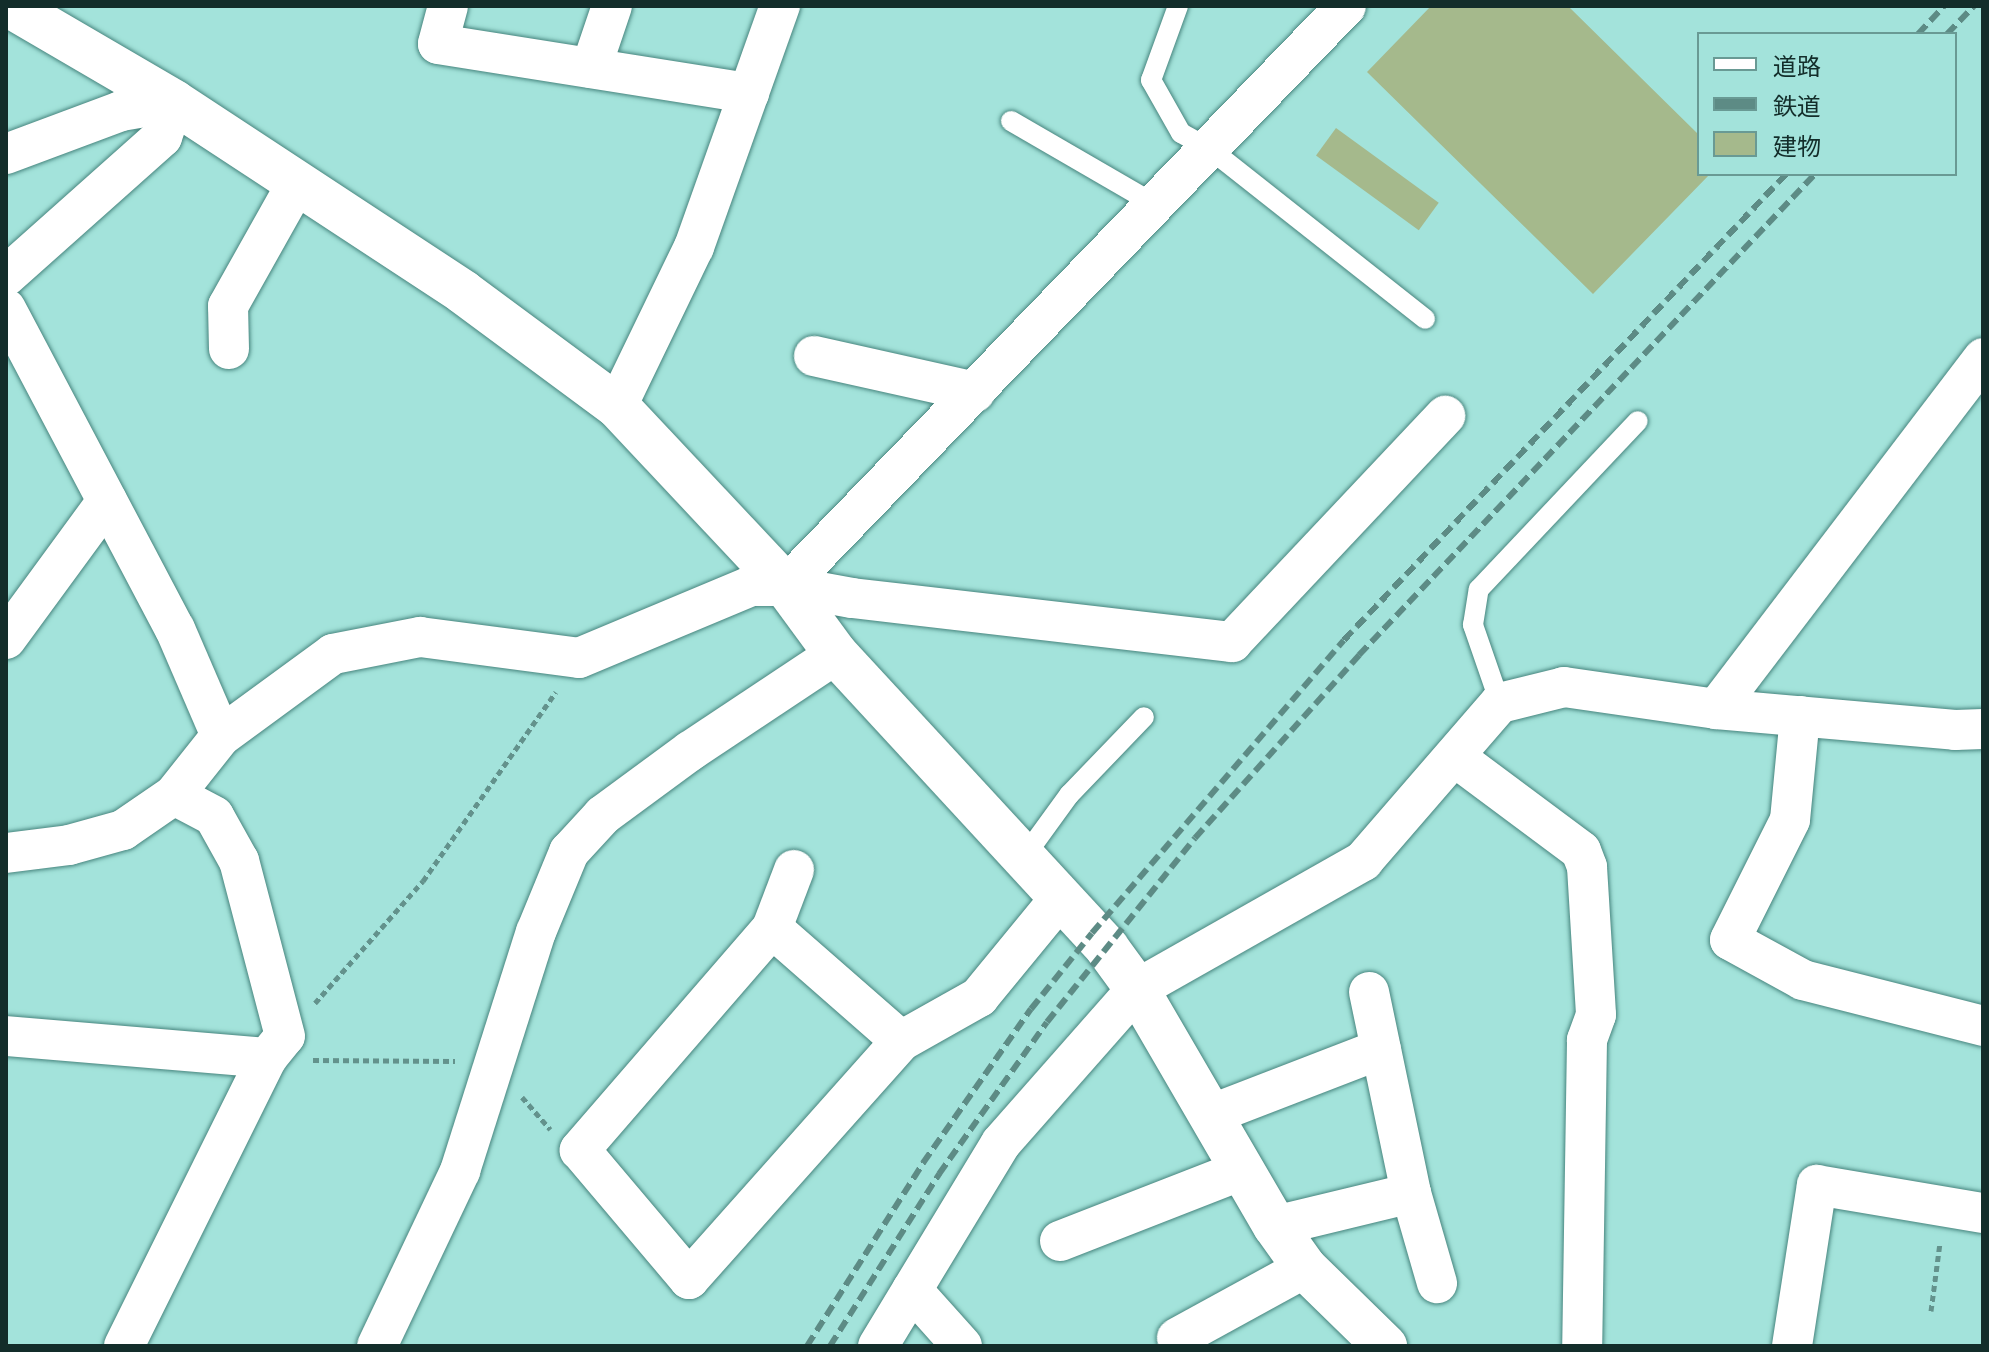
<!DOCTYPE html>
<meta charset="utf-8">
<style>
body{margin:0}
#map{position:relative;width:1989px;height:1352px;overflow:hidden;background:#a3e3db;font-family:"Sofia Sans Condensed","Noto Sans JP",sans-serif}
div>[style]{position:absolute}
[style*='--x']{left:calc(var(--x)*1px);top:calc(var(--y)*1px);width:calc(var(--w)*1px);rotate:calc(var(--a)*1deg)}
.building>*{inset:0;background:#a5b98c;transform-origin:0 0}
.path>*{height:5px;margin-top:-2.5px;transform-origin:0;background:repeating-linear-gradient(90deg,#63928c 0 6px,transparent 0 10px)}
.roads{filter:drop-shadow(0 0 2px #47857e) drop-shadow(0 0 2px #47857e)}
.lane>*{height:20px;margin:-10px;padding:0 10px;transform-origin:10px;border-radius:10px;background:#fff}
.street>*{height:40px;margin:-20px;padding:0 20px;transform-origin:20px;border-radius:20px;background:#fff}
.secondary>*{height:44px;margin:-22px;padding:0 22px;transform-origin:22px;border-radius:22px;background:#fff}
.rail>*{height:6px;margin-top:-3px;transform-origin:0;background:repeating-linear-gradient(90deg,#5d8b85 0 12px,transparent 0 18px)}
span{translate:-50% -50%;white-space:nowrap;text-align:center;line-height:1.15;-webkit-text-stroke:8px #a3e3db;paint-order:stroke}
.frame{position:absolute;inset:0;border:8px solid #132d2a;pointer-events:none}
.legend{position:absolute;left:1697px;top:32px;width:260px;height:144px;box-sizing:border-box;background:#a3e3db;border:2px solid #699a94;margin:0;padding:10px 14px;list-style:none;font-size:24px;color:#132d2a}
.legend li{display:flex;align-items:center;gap:16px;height:40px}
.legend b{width:40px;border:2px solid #699a94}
</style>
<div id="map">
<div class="building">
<div style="clip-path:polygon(1431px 6px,1568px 6px,1699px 135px,1699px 174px,1710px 174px,1593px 294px,1367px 72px)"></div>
<div style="left:1336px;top:128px;width:127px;height:34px;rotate:36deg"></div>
</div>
<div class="path">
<div style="--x:315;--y:1003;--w:163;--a:-48.5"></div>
<div style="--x:423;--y:881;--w:231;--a:-54.9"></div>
<div style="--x:313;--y:1060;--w:142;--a:0.4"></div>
<div style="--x:522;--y:1097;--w:43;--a:48.8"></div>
<div style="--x:1931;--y:1311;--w:69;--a:-82.5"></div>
</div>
<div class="roads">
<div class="lane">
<div style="--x:1178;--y:6;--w:79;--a:110"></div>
<div style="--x:1151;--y:80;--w:61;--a:60.5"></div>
<div style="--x:1181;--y:133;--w:33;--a:29"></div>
<div style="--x:1210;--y:149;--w:274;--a:38.3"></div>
<div style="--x:1011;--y:121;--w:168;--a:30.1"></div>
<div style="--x:1500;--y:703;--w:83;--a:-109.1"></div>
<div style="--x:1473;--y:625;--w:36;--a:-81"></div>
<div style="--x:1479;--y:589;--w:231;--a:-46.6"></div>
<div style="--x:1024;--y:857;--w:77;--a:-54"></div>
<div style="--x:1069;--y:795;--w:108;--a:-46.1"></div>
</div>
<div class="street">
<div style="--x:448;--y:6;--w:39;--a:105"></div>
<div style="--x:438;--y:44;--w:315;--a:9"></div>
<div style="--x:591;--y:68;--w:65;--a:-71.3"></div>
<div style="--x:6;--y:154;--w:123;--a:-20.5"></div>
<div style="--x:121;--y:111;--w:54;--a:-9.6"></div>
<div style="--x:174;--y:102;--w:37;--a:109"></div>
<div style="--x:162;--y:137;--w:209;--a:138.3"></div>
<div style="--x:6;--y:309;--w:362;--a:62.2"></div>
<div style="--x:175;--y:629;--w:116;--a:66.7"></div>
<div style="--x:229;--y:349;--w:43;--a:-91.3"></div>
<div style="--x:228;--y:306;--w:141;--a:-60.7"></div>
<div style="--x:814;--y:356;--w:165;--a:12.6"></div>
<div style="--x:617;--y:406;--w:177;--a:-64.2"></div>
<div style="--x:694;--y:247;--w:256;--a:-70.4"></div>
<div style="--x:786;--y:586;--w:806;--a:-46.01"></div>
<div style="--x:6;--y:639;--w:171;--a:-53.8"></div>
<div style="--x:1716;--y:709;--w:441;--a:-52.7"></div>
<div style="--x:1800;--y:716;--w:104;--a:95.5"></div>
<div style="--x:1790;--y:820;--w:134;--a:116.6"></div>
<div style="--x:1730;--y:940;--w:83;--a:28.7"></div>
<div style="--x:1803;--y:980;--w:186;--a:14.3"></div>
<div style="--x:1455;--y:757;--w:157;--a:36.7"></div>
<div style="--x:1581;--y:851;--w:17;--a:69"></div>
<div style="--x:1587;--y:867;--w:148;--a:86.5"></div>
<div style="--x:1596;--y:1015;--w:27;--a:110"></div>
<div style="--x:1587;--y:1040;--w:306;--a:90.9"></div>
<div style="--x:6;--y:853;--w:64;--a:-7.2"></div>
<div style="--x:69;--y:845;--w:56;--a:-15.5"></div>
<div style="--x:123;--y:830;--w:62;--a:-34.5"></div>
<div style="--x:174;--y:795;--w:75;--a:-51.5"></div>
<div style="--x:221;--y:736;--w:139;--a:-36.2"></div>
<div style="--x:333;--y:654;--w:89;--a:-11.1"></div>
<div style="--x:420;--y:637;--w:160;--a:7.5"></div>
<div style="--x:579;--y:658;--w:186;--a:-22.7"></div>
<div style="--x:751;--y:586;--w:35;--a:0"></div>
<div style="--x:786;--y:586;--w:67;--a:10.3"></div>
<div style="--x:852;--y:598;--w:383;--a:6.6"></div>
<div style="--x:1232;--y:642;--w:311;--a:-46.7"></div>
<div style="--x:794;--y:870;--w:62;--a:110.8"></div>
<div style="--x:772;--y:928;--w:294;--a:130.9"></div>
<div style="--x:580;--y:1150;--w:169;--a:49.8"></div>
<div style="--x:689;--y:1279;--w:319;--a:-48.3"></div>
<div style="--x:901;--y:1041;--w:90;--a:-29.4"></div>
<div style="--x:979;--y:997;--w:129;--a:-50.6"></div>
<div style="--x:772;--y:928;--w:171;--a:41.2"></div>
<div style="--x:1369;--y:992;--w:205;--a:78.2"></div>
<div style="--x:1411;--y:1193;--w:94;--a:73.9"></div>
<div style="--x:6;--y:1036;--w:262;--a:4.8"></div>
<div style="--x:1210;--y:1115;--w:183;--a:-21.1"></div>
<div style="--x:1275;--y:1226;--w:140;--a:-13.6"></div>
<div style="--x:1060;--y:1241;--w:195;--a:-21.3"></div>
<div style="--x:912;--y:1290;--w:75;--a:48.2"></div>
<div style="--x:1177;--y:1338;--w:146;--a:-28.7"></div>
<div style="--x:124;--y:1346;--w:322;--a:-63.6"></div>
<div style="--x:267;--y:1058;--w:28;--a:-51"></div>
<div style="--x:285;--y:1036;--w:181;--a:-104.7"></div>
<div style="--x:239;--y:861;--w:51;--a:-119.1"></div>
<div style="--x:214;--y:816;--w:45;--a:-152.3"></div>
<div style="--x:377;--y:1346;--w:194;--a:-64.6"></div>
<div style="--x:460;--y:1171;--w:251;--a:-72.4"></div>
<div style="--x:536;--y:932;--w:87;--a:-67.6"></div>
<div style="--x:569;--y:852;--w:50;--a:-47.4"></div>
<div style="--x:603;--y:815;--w:108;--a:-36.3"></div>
<div style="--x:690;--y:751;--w:175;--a:-33.6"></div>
<div style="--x:878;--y:1346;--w:237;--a:-58.8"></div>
<div style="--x:1001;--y:1143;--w:205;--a:-48.6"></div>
<div style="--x:1137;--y:989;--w:260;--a:-29.5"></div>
<div style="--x:1363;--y:861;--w:209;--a:-49.1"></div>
<div style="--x:1500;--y:703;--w:66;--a:-14"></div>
<div style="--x:1564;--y:687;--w:154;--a:8.2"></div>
<div style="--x:1716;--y:709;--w:240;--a:5"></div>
<div style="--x:1955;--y:730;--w:28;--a:-2"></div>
<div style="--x:1792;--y:1346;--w:163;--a:-81.2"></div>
<div style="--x:1817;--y:1185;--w:168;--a:9.6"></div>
</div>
<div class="secondary">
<div style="--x:10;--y:6;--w:190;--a:30.3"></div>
<div style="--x:174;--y:102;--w:346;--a:33.3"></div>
<div style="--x:463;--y:292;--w:192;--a:36.5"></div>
<div style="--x:617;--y:406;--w:247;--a:46.8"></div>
<div style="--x:786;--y:586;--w:84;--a:53.7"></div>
<div style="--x:836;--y:654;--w:400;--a:47.3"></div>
<div style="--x:1107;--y:948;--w:51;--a:53.8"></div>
<div style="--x:1137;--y:989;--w:274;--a:59.8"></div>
<div style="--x:1275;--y:1226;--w:52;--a:54.5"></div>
<div style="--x:1305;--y:1268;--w:112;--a:44.3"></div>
</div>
</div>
<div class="rail">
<div style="--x:1918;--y:34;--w:38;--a:-47"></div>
<div style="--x:1947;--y:34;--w:39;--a:-46"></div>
<div style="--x:807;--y:1346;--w:217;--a:-57.6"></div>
<div style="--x:923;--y:1163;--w:188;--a:-55"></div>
<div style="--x:1031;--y:1009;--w:97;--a:-51.2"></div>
<div style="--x:1092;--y:933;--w:386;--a:-49.3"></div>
<div style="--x:1344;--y:640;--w:642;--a:-46.51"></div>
<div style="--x:830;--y:1346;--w:204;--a:-57.6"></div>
<div style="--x:939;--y:1174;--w:186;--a:-54.6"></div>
<div style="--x:1047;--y:1022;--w:236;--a:-51.2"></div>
<div style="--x:1195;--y:838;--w:246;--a:-48.1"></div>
<div style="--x:1359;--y:655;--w:663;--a:-46.53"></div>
</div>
<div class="frame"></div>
<ul class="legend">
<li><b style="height:10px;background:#fff"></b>道路</li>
<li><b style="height:10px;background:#5d8b85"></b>鉄道</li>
<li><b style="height:22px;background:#a5b98c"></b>建物</li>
</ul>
</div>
